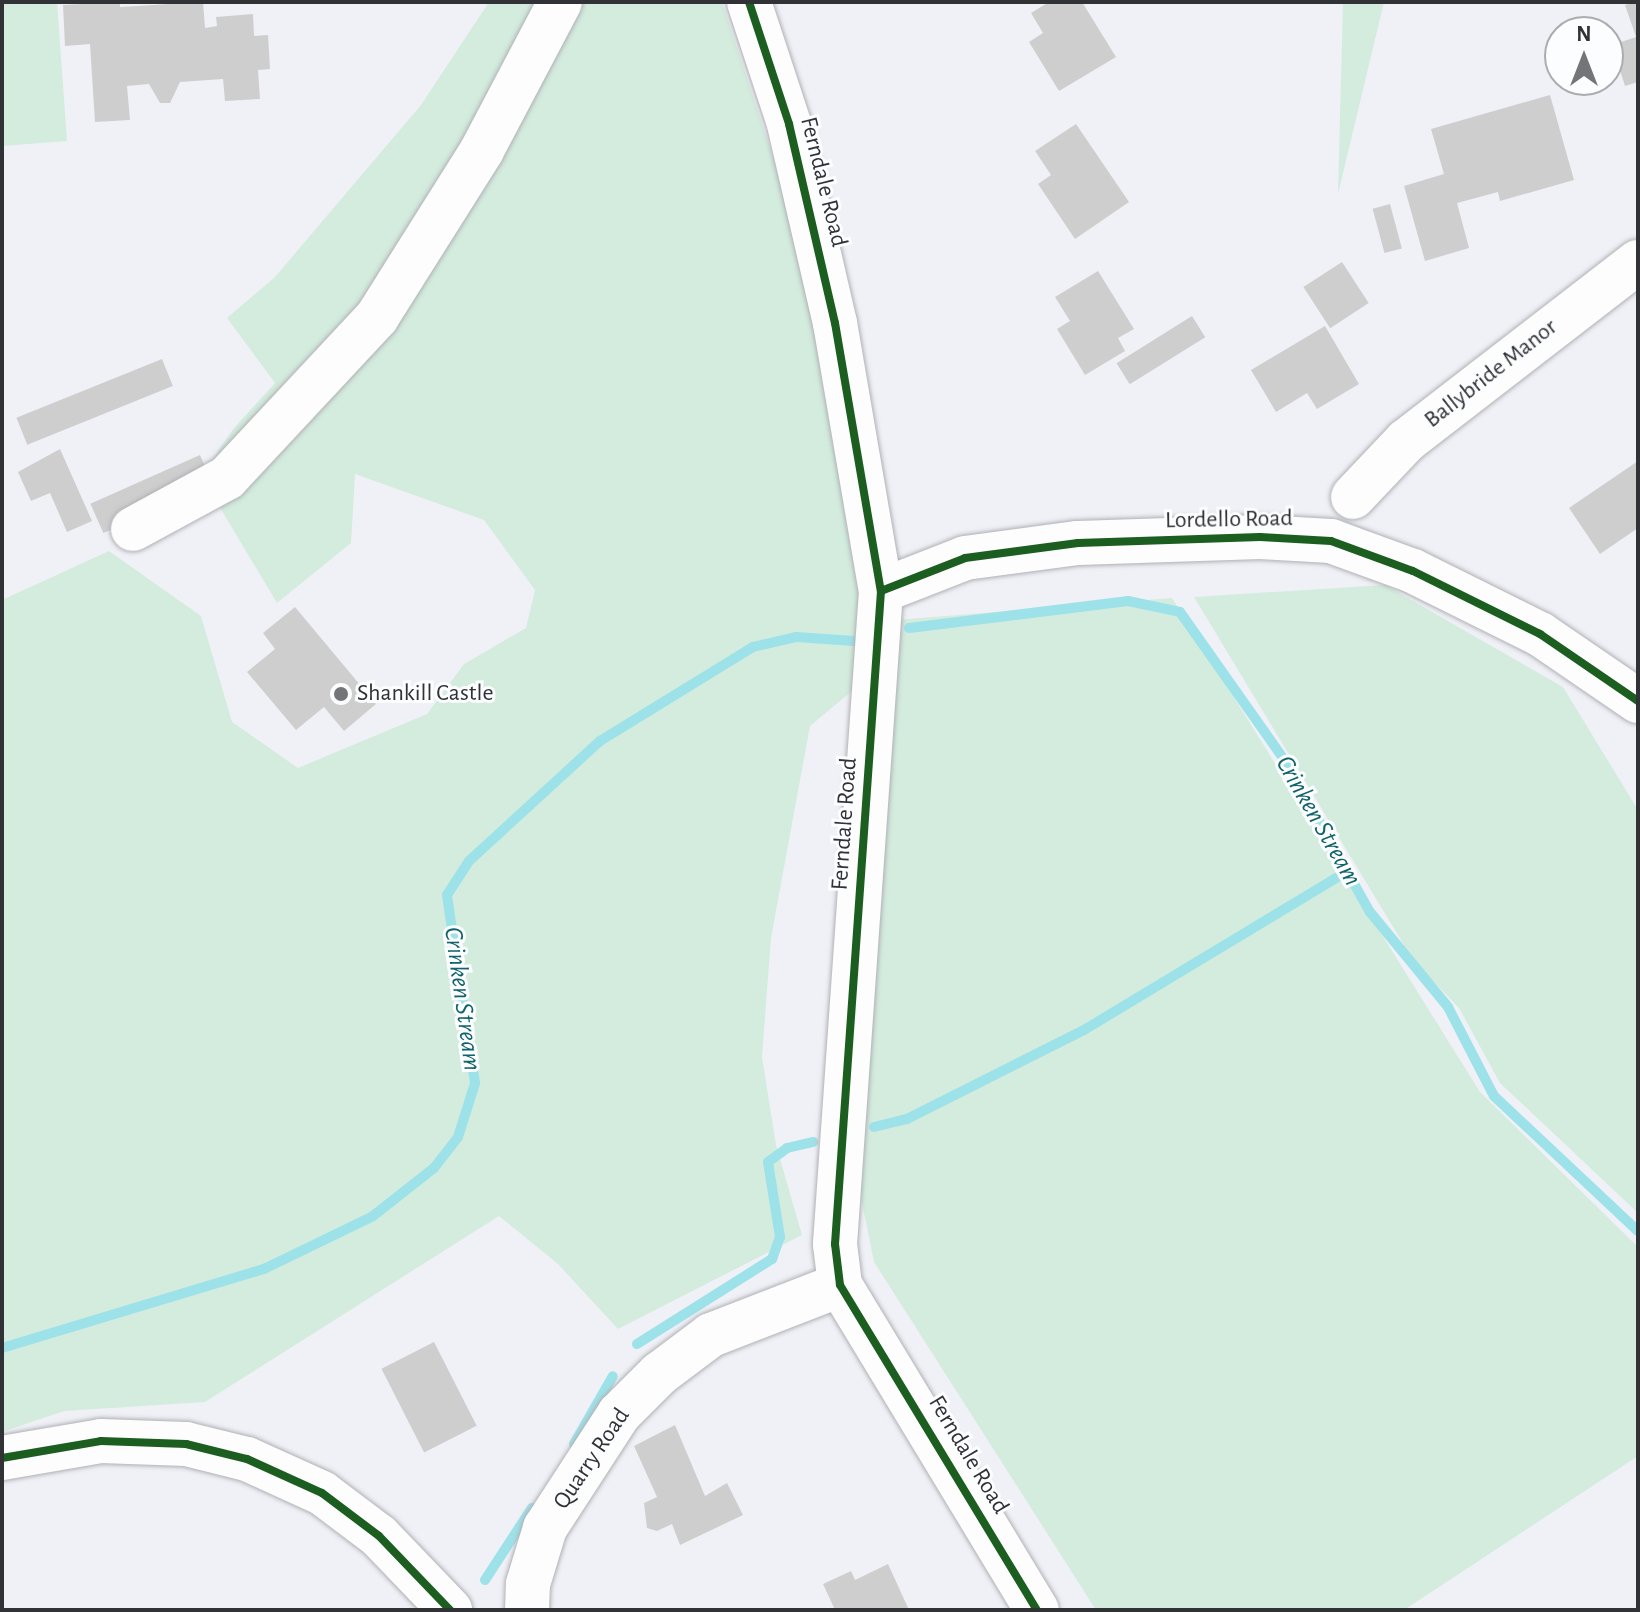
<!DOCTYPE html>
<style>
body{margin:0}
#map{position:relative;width:1640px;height:1612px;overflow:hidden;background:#eff1f6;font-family:"Alegreya Sans",sans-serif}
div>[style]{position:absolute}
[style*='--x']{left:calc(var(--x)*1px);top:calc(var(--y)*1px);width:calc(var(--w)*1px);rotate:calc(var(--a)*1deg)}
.green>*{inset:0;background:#d3ecde}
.stream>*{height:10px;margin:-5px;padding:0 5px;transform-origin:5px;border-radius:5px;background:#9ee2e9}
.building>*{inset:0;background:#cfcecf;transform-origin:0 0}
.roads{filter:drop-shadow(0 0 2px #b0b1b5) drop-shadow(0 0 2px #b0b1b5)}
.minor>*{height:44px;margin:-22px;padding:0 22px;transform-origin:22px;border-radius:22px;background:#fdfdfe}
.cycleway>*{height:8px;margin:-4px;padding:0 4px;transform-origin:4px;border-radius:4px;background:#1b5e20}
.dots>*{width:22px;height:22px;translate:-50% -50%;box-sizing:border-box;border:4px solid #fcfdff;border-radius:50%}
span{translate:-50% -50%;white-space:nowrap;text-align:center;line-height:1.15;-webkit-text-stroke:6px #fcfdff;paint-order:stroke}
.street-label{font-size:24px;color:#313236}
.poi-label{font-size:24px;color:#313236}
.left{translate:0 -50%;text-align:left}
.water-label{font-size:26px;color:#11636a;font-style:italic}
.frame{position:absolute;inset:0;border:4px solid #313236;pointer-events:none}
.north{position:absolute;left:1544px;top:16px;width:80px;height:80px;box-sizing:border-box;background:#fcfdff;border:2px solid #abacaf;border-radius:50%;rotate:0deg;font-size:22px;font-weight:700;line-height:32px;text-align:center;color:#313236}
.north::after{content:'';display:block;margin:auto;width:28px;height:36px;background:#747579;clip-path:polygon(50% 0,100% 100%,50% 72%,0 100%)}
</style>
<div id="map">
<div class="green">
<div style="clip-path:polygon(2px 2px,57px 2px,67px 141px,2px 146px)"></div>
<div style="clip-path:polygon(489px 2px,722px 2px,810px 270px,863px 575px,863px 682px,810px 726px,771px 938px,762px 1057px,776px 1145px,802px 1235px,618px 1329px,558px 1264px,499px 1216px,205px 1402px,64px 1411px,2px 1432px,2px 600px,109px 551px,201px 616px,232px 722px,298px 768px,427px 714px,464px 664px,526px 628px,535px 590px,484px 520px,355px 474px,351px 543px,277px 603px,201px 476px,234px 428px,275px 383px,227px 318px,275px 277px,421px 105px)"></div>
<div style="clip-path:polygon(1343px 2px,1384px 2px,1338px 194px)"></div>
<div style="clip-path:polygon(1385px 585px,1563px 687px,1638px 810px,1638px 1213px,1500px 1083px,1459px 1008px,1413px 960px,1194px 597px)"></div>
<div style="clip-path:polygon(1172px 598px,1480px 1092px,1638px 1247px,1638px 1456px,1404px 1610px,1096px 1610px,874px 1262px,857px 1178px,896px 620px)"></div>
</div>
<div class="stream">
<div style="--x:909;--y:628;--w:221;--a:-7"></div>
<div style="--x:1128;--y:601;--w:53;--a:11.9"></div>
<div style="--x:1180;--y:612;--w:184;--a:54.8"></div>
<div style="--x:1286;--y:762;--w:172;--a:60.8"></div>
<div style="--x:1370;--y:912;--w:123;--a:50.6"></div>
<div style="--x:1448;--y:1007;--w:100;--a:62.7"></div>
<div style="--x:1494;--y:1096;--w:197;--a:43.2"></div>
<div style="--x:874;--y:1127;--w:34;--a:-14"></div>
<div style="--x:907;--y:1119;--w:198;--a:-26.7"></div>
<div style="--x:1084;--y:1030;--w:308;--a:-31.1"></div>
<div style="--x:637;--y:1344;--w:160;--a:-32.2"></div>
<div style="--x:772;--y:1259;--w:23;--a:-70"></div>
<div style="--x:780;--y:1237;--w:76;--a:-99.1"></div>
<div style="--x:768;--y:1162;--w:24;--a:-36"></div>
<div style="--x:787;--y:1148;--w:27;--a:-13"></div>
<div style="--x:2;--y:1348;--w:274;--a:-16.8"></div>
<div style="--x:264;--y:1269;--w:121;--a:-25.9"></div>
<div style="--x:373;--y:1216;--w:78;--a:-38.2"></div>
<div style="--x:434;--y:1168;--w:39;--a:-52"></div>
<div style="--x:458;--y:1137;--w:57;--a:-72.5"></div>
<div style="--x:475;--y:1083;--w:190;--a:-98.5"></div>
<div style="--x:447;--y:895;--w:40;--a:-57.1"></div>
<div style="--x:469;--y:861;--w:178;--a:-42.5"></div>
<div style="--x:600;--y:741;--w:180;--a:-31.6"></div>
<div style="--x:753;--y:647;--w:44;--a:-13.1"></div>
<div style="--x:796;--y:637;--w:58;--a:3.9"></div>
<div style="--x:574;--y:1444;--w:78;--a:-60.2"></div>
<div style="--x:485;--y:1580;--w:86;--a:-56.9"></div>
</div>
<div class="building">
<div style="clip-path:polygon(120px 2px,120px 7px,203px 2px,205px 28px,217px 26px,216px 17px,253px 14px,254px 36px,268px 35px,270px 69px,258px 70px,260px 99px,225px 101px,223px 79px,180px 82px,170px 103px,160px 103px,149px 84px,127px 86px,130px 120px,95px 122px,90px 44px,65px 46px,63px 5px)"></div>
<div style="clip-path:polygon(1049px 2px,1082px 2px,1116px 57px,1059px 91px,1029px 42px,1043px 33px,1031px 13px)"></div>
<div style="clip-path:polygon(1636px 2px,1638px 82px,1625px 86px,1612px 45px,1636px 37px,1625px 5px)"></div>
<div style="clip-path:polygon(1550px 95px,1574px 180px,1500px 201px,1498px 192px,1457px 203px,1469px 248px,1425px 261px,1404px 186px,1444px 174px,1431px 129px)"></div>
<div style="clip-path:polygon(1076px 124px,1129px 202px,1075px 239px,1038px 184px,1051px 175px,1035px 151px)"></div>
<div style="left:1390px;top:204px;width:46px;height:18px;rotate:75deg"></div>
<div style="left:1342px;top:262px;width:49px;height:46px;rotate:57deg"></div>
<div style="clip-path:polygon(1098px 271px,1134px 329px,1118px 338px,1125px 351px,1085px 375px,1057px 329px,1070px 321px,1055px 297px)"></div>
<div style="left:1192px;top:316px;width:25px;height:89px;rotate:58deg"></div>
<div style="clip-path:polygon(1325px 326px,1359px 384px,1317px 409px,1307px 393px,1276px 412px,1251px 370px)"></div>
<div style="left:162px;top:359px;width:29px;height:157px;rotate:68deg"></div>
<div style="clip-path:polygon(60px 449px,92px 521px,67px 532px,50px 493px,31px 501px,18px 472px)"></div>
<div style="left:200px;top:455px;width:32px;height:120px;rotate:66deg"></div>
<div style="clip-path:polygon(1638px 461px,1638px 528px,1600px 554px,1569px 508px)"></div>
<div style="clip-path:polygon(295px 607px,376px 704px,344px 731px,324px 707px,296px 730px,247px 672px,275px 649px,263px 633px)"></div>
<div style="left:434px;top:1342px;width:94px;height:59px;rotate:63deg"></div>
<div style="clip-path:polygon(675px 1425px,705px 1496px,727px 1483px,743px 1515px,680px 1545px,672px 1524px,657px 1531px,647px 1528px,644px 1503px,657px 1497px,634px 1446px)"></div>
<div style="clip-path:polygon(888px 1564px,909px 1610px,835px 1610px,823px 1584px,851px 1571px,855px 1580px)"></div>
</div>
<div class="roads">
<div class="minor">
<div style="--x:749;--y:2;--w:128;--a:71.8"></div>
<div style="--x:789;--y:124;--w:204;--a:77"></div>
<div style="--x:835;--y:323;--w:272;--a:80.3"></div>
<div style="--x:881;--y:591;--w:655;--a:94.03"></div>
<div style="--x:835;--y:1244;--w:41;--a:83"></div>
<div style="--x:840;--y:1285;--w:380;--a:58.8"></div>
<div style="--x:1353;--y:497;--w:77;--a:-46.6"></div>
<div style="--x:1406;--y:441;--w:293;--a:-37.7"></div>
<div style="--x:133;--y:529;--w:107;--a:-28.5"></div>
<div style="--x:227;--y:478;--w:220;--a:-47"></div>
<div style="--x:377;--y:317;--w:197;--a:-57.8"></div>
<div style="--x:482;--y:150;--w:167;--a:-62.2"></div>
<div style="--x:881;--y:591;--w:90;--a:-21.4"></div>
<div style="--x:965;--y:558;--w:114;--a:-7.6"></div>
<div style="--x:1078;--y:543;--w:182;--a:-1.9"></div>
<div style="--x:1260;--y:537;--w:71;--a:3.2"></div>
<div style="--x:1331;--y:541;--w:87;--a:20.1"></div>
<div style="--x:1413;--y:571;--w:142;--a:26.4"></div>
<div style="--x:1540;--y:634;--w:119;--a:34.4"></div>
<div style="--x:2;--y:1458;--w:100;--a:-9.7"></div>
<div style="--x:101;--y:1441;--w:85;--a:2"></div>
<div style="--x:186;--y:1444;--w:63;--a:13.8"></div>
<div style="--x:247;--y:1459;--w:82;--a:24.4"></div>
<div style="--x:322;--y:1493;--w:71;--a:37"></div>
<div style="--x:379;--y:1536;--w:103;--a:46.2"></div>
<div style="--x:527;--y:1610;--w:26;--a:-88"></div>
<div style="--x:528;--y:1584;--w:59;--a:-73.1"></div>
<div style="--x:545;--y:1528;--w:136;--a:-57"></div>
<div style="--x:619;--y:1414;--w:57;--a:-45"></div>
<div style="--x:659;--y:1374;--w:65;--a:-36.9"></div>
<div style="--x:711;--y:1335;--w:138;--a:-21.2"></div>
</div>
</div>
<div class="cycleway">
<div style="--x:749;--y:2;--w:128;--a:71.8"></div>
<div style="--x:789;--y:124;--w:204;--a:77"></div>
<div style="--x:835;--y:323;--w:272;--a:80.3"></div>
<div style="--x:881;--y:591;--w:655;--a:94.03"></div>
<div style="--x:835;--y:1244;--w:41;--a:83"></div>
<div style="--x:840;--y:1285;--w:380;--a:58.8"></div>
<div style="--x:881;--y:591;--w:90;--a:-21.4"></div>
<div style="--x:965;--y:558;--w:114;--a:-7.6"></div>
<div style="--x:1078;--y:543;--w:182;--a:-1.9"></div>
<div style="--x:1260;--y:537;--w:71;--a:3.2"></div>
<div style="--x:1331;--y:541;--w:87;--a:20.1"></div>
<div style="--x:1413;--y:571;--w:142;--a:26.4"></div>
<div style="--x:1540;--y:634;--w:119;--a:34.4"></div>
<div style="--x:2;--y:1458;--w:100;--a:-9.7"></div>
<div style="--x:101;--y:1441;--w:85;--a:2"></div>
<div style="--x:186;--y:1444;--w:63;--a:13.8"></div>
<div style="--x:247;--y:1459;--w:82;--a:24.4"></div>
<div style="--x:322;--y:1493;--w:71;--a:37"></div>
<div style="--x:379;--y:1536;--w:103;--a:46.2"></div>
</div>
<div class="dots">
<div style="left:341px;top:694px;background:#747579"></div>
</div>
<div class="street-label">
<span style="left:823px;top:182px;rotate:76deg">Ferndale Road</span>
<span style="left:1491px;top:374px;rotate:-38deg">Ballybride Manor</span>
<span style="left:1229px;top:520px;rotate:-1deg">Lordello Road</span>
<span style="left:845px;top:824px;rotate:-86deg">Ferndale Road</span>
<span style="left:968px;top:1455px;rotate:59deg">Ferndale Road</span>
<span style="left:592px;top:1459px;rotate:-56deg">Quarry Road</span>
</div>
<div class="poi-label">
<span class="left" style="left:357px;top:694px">Shankill Castle</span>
</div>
<div class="water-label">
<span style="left:1318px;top:821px;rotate:60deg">Crinken Stream</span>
<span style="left:462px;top:999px;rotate:82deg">Crinken Stream</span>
</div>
<div class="frame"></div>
<div class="north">N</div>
</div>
